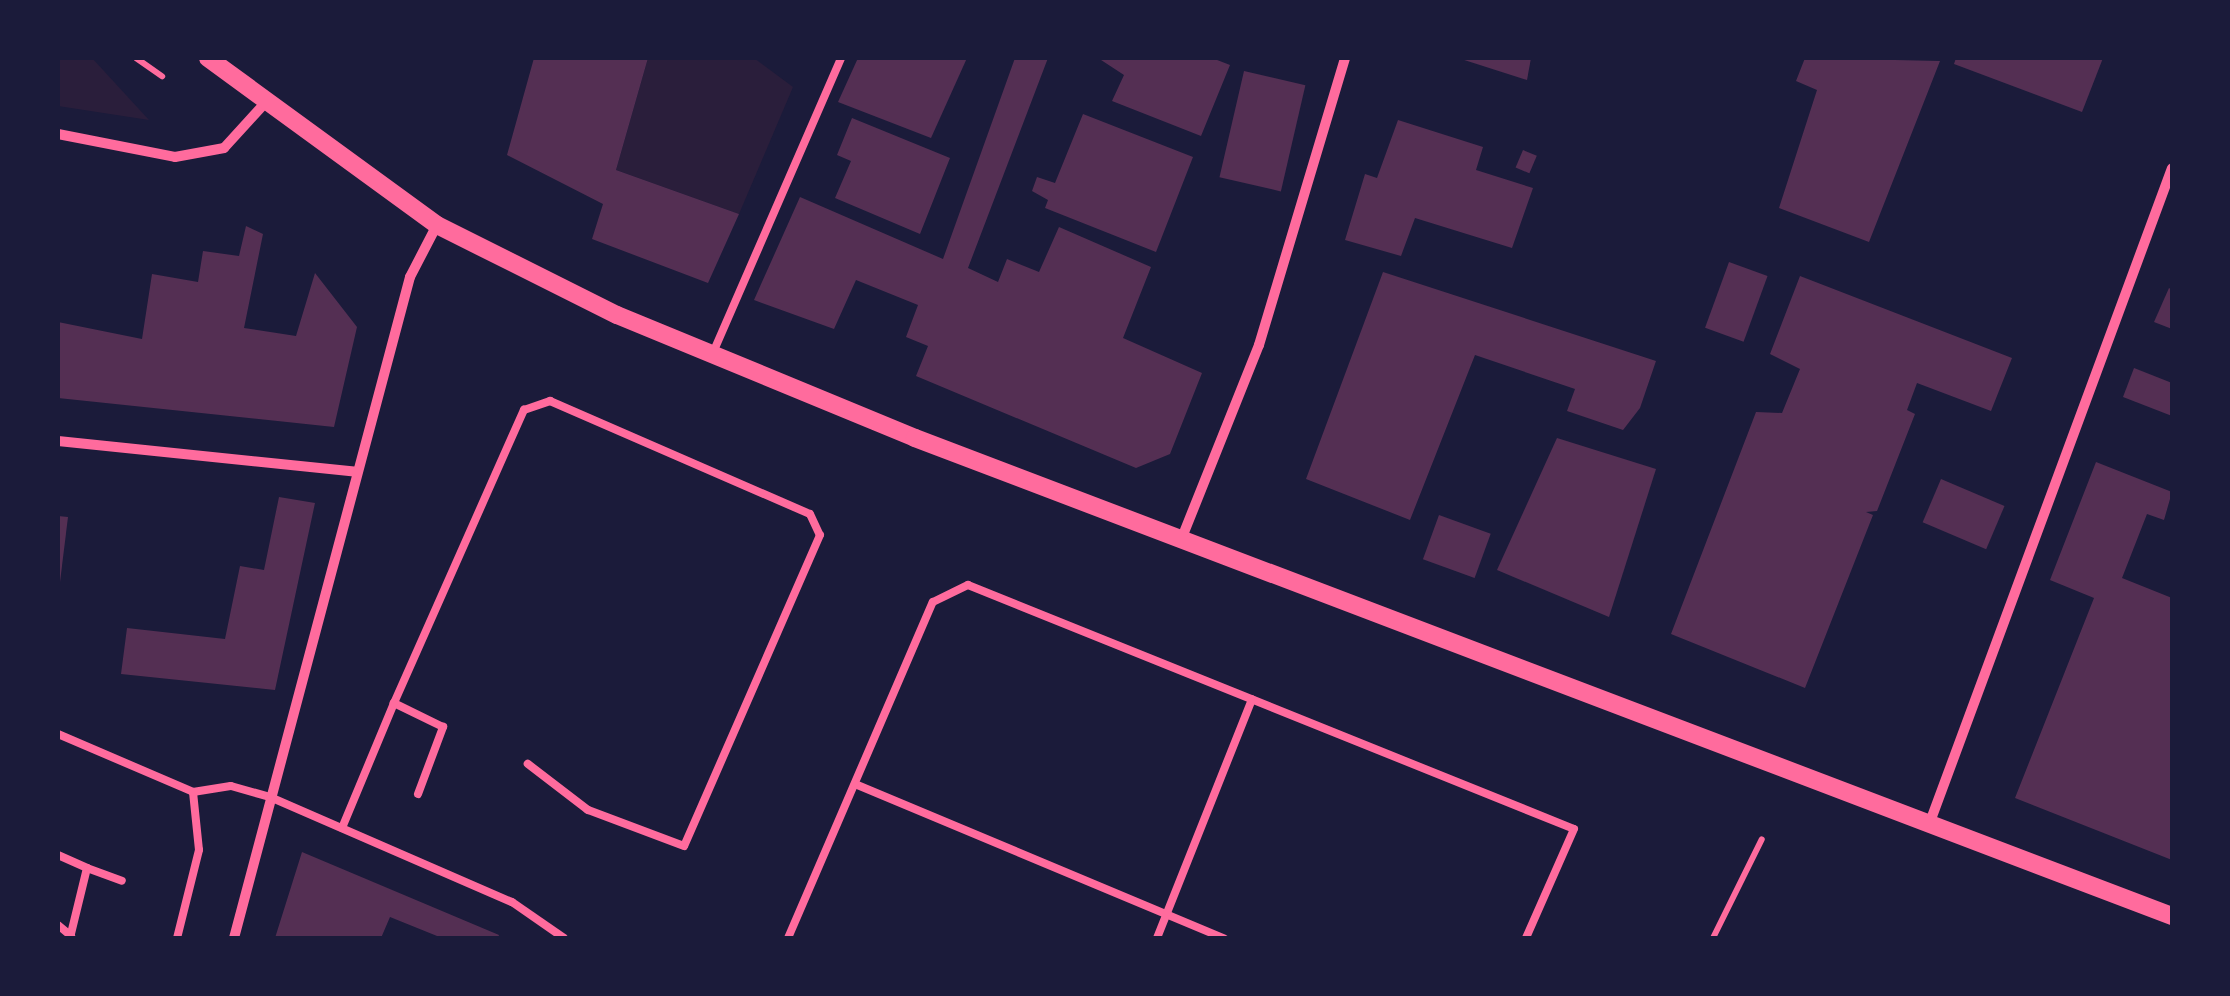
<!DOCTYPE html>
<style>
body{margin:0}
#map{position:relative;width:2230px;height:996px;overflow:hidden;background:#1b1b3a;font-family:"Fira Sans Condensed",sans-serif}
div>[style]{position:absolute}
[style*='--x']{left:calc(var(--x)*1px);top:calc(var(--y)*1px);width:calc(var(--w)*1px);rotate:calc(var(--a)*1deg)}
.green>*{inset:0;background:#2a1e3b}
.building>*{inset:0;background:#542f53;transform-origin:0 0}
.path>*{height:6px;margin:-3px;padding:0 3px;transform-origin:3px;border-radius:3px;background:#ff6b9d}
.service>*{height:8px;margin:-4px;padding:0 4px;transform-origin:4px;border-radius:4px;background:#ff6b9d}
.minor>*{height:10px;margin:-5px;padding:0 5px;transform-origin:5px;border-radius:5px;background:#ff6b9d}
.tertiary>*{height:18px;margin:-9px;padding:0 9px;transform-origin:9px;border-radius:9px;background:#ff6b9d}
span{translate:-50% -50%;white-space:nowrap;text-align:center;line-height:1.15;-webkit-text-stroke:10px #1b1b3a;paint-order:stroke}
.frame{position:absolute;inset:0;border:60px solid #1b1b3a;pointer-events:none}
</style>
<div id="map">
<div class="green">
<div style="clip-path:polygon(58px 58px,92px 58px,149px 120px,58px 106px)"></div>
<div style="clip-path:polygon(648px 58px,754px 58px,793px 87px,739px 214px,616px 170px)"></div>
</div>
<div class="building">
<div style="clip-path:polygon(534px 58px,648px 58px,616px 170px,739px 214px,708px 283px,592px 239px,603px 204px,507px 155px)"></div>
<div style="clip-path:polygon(858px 58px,967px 58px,931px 138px,838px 102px)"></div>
<div style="clip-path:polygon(1015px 58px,1048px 58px,968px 268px,998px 282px,1007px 259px,1039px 272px,1059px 227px,1151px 267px,1123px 338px,1202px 373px,1170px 454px,1136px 468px,916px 376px,928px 346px,906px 337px,918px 305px,856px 280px,834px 329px,754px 300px,800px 197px,943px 259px)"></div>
<div style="clip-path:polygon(1098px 58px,1212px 58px,1230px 65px,1201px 136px,1112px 101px,1124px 75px)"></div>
<div style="clip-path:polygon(1458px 58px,1531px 58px,1527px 80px)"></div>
<div style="clip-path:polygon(1805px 58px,1940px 61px,1869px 242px,1779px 208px,1817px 90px,1796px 81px)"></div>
<div style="clip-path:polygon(1956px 58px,2103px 58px,2082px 112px,1954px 64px)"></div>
<div style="left:1244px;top:71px;width:63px;height:109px;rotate:13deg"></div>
<div style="clip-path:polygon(1083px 114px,1193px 157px,1156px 252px,1045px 208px,1048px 200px,1032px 191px,1037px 177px,1055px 183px)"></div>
<div style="clip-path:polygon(852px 118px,950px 158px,920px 234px,835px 198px,851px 161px,837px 155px)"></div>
<div style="clip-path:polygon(1398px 120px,1483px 147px,1476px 170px,1533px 188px,1512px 248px,1415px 218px,1401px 256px,1345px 240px,1365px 174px,1377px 178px)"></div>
<div style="left:1523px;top:150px;width:15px;height:19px;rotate:23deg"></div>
<div style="clip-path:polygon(246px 226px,263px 234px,244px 328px,296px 336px,315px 273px,357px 327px,334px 427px,58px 398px,58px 322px,142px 339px,152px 274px,198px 282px,203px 251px,239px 256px)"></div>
<div style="left:1729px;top:262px;width:41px;height:70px;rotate:20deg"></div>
<div style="clip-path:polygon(1383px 272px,1656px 361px,1640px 408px,1623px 430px,1567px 411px,1575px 389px,1475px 355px,1410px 520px,1306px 479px)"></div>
<div style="clip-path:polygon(1800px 276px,2012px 358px,1991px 411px,1917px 383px,1907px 410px,1915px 414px,1877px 511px,1866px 512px,1873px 515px,1805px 688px,1671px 634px,1756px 412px,1782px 413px,1800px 369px,1770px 354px)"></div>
<div style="clip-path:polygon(2169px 288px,2172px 290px,2172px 329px,2154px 322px)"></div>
<div style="clip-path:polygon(2134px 368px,2172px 383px,2172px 416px,2123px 397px)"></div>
<div style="clip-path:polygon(1557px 438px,1656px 469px,1609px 617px,1497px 570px)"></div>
<div style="clip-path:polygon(2096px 462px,2172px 492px,2164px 520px,2147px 514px,2122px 578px,2172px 598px,2172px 860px,2015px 798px,2094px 598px,2050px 580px)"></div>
<div style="left:1941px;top:479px;width:69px;height:47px;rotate:23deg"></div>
<div style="clip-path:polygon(279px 497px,315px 503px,275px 690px,121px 674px,127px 628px,225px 639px,240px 566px,264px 570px)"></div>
<div style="left:1439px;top:515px;width:55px;height:47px;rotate:20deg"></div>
<div style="clip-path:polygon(58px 516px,68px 517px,60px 582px,58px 582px)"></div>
<div style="clip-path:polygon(302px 852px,499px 935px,498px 938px,442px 938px,390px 917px,381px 938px,275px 938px)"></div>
</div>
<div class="path">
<div style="--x:136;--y:58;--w:32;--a:35"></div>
<div style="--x:1713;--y:938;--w:110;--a:-63.7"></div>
</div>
<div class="service">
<div style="--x:712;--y:355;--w:324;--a:-66.5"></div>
<div style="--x:58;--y:734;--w:147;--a:23.2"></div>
<div style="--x:193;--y:792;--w:58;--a:84.1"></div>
<div style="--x:199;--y:850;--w:91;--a:104"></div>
<div style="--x:855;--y:784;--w:400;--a:22.7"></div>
<div style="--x:193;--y:792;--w:38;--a:-9"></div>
<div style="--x:231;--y:786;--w:41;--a:15.8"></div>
<div style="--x:270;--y:797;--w:264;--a:23.5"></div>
<div style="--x:512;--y:902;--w:63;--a:34.7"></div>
<div style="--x:418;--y:794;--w:72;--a:-69.5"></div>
<div style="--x:443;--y:727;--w:55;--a:-153.9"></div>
<div style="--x:394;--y:703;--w:321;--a:-66.1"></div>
<div style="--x:524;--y:410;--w:28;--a:-19"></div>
<div style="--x:550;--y:401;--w:283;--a:23.5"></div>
<div style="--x:810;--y:514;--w:23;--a:65"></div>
<div style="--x:820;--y:535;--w:339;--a:113.6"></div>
<div style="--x:684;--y:846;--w:103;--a:-159.4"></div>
<div style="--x:588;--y:810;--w:76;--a:-142.5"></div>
<div style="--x:342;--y:828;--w:135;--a:-67.4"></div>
<div style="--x:58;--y:855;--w:32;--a:24"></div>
<div style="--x:87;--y:868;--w:72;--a:103.7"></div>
<div style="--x:87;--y:868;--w:37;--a:20"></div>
<div style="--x:58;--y:925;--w:17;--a:40"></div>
<div style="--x:788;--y:938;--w:366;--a:-66.7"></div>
<div style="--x:933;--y:602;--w:39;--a:-26"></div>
<div style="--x:968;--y:585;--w:653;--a:21.93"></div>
<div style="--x:1574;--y:829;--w:119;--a:113.8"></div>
<div style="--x:1157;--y:938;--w:257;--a:-68.3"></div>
</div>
<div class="minor">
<div style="--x:58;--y:134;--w:119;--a:11.1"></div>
<div style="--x:175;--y:157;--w:50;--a:-10.4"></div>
<div style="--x:224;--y:148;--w:62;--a:-47.6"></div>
<div style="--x:58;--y:441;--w:300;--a:5.9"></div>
<div style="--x:1181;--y:540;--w:210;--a:-68.2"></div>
<div style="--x:1259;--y:345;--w:300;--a:-73.3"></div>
<div style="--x:1930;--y:822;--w:697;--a:-69.69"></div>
<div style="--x:234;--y:938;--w:684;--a:-75.09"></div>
<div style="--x:410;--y:277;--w:59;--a:-62.6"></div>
</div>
<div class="tertiary">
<div style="--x:208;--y:58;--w:283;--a:36.1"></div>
<div style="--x:437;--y:225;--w:201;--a:26.6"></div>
<div style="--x:617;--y:315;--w:322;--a:22.4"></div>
<div style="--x:915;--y:438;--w:1345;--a:20.82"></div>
</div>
<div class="frame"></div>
</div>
